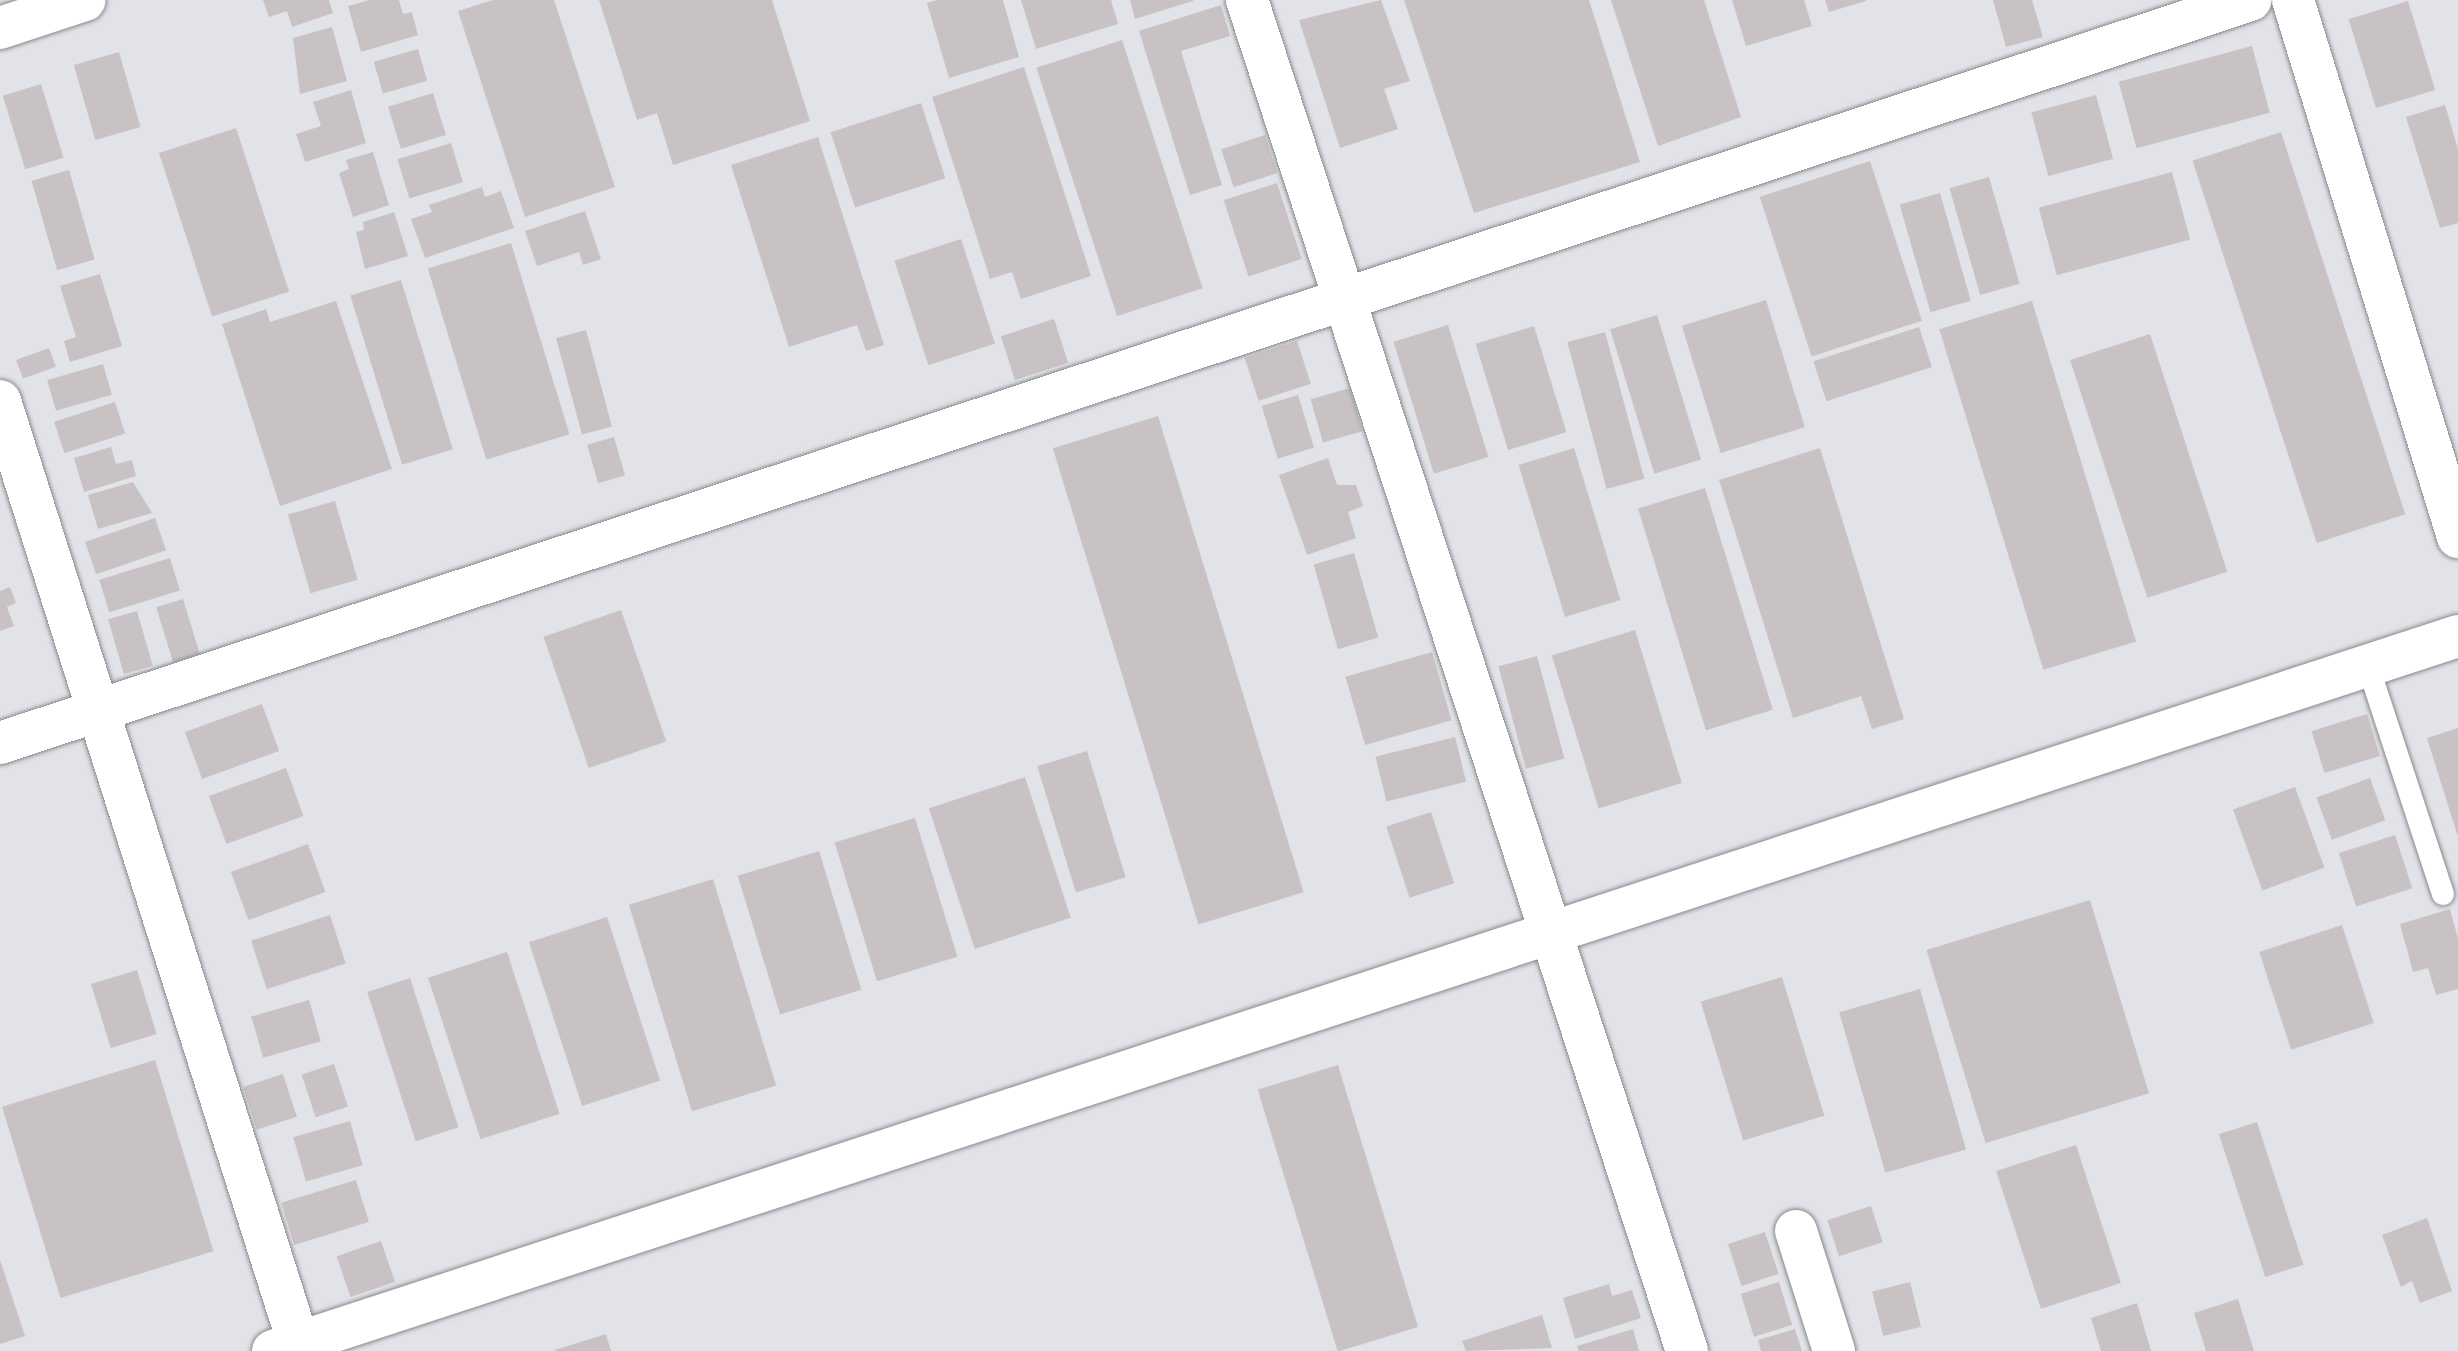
<!DOCTYPE html>
<style>
body{margin:0}
#map{position:relative;width:2458px;height:1351px;overflow:hidden;background:#e2e3e8;font-family:Ubuntu,sans-serif}
div>[style]{position:absolute}
[style*='--x']{left:calc(var(--x)*1px);top:calc(var(--y)*1px);width:calc(var(--w)*1px);rotate:calc(var(--a)*1deg)}
.building>*{inset:0;background:#c8c2c4;transform-origin:0 0}
.roads{filter:drop-shadow(0 0 2px #87898d) drop-shadow(0 0 2px #87898d)}
.service>*{height:22px;margin:-11px;padding:0 11px;transform-origin:11px;border-radius:11px;background:#fff}
.minor>*{height:42px;margin:-21px;padding:0 21px;transform-origin:21px;border-radius:21px;background:#fff}
span{translate:-50% -50%;white-space:nowrap;text-align:center;line-height:1.15;-webkit-text-stroke:8px #e2e3e8;paint-order:stroke}
</style>
<div id="map">
<div class="building">
<div style="clip-path:polygon(263px 0,329px 0,333px 13px,292px 27px,287px 11px,269px 17px)"></div>
<div style="clip-path:polygon(370px 0,399px 0,403px 14px,412px 12px,418px 35px,361px 52px,348px 6px)"></div>
<div style="clip-path:polygon(493px 0,554px 0,615px 187px,525px 217px,458px 11px)"></div>
<div style="clip-path:polygon(599px 0,772px 0,810px 121px,673px 165px,657px 113px,637px 120px)"></div>
<div style="clip-path:polygon(937px 0,1003px 0,1019px 57px,949px 78px,927px 3px)"></div>
<div style="clip-path:polygon(1021px 0,1111px 0,1118px 24px,1036px 49px)"></div>
<div style="clip-path:polygon(1130px 0,1193px 0,1193px 1px,1135px 19px)"></div>
<div style="clip-path:polygon(1381px 0,1410px 81px,1384px 89px,1398px 129px,1340px 148px,1299px 20px)"></div>
<div style="clip-path:polygon(1404px 0,1589px 0,1640px 162px,1474px 213px)"></div>
<div style="clip-path:polygon(1611px 0,1704px 0,1741px 117px,1658px 146px)"></div>
<div style="clip-path:polygon(1732px 0,1804px 0,1812px 26px,1746px 46px)"></div>
<div style="clip-path:polygon(1825px 0,1866px 0,1866px 1px,1829px 12px)"></div>
<div style="clip-path:polygon(1993px 0,2032px 0,2043px 37px,2006px 47px)"></div>
<div style="left:2408px;top:1px;width:93px;height:62px;rotate:73deg"></div>
<div style="clip-path:polygon(1221px 5px,1230px 36px,1181px 51px,1222px 185px,1190px 195px,1139px 31px)"></div>
<div style="clip-path:polygon(332px 27px,347px 81px,300px 94px,293px 38px)"></div>
<div style="left:1122px;top:40px;width:261px;height:90px;rotate:72deg"></div>
<div style="left:2252px;top:46px;width:69px;height:138px;rotate:75deg"></div>
<div style="left:418px;top:49px;width:33px;height:46px;rotate:74deg"></div>
<div style="left:119px;top:52px;width:78px;height:47px;rotate:74deg"></div>
<div style="clip-path:polygon(1024px 67px,1091px 276px,1021px 299px,1012px 272px,990px 279px,932px 97px)"></div>
<div style="left:41px;top:84px;width:77px;height:40px;rotate:73deg"></div>
<div style="clip-path:polygon(351px 90px,366px 143px,305px 162px,296px 134px,321px 126px,313px 102px)"></div>
<div style="left:433px;top:93px;width:44px;height:47px;rotate:73deg"></div>
<div style="left:2096px;top:95px;width:66px;height:67px;rotate:75deg"></div>
<div style="left:921px;top:103px;width:79px;height:95px;rotate:72deg"></div>
<div style="clip-path:polygon(2445px 105px,2458px 149px,2458px 223px,2440px 228px,2406px 117px)"></div>
<div style="left:236px;top:128px;width:172px;height:81px;rotate:72deg"></div>
<div style="left:2281px;top:132px;width:402px;height:93px;rotate:72deg"></div>
<div style="left:1265px;top:135px;width:40px;height:46px;rotate:72deg"></div>
<div style="clip-path:polygon(818px 137px,884px 345px,866px 351px,857px 325px,789px 347px,731px 165px)"></div>
<div style="left:451px;top:143px;width:41px;height:56px;rotate:73deg"></div>
<div style="clip-path:polygon(373px 152px,389px 205px,353px 217px,339px 173px,349px 169px,346px 160px)"></div>
<div style="left:1870px;top:161px;width:168px;height:116px;rotate:72deg"></div>
<div style="left:69px;top:170px;width:93px;height:39px;rotate:74deg"></div>
<div style="left:2172px;top:172px;width:70px;height:138px;rotate:75deg"></div>
<div style="left:1989px;top:177px;width:111px;height:41px;rotate:74deg"></div>
<div style="left:1277px;top:183px;width:80px;height:56px;rotate:72deg"></div>
<div style="clip-path:polygon(482px 187px,485px 197px,501px 191px,514px 228px,425px 258px,411px 219px,432px 212px,429px 205px)"></div>
<div style="left:1940px;top:193px;width:112px;height:42px;rotate:74deg"></div>
<div style="clip-path:polygon(585px 211px,601px 259px,583px 265px,579px 252px,537px 266px,525px 231px)"></div>
<div style="clip-path:polygon(394px 212px,408px 256px,365px 269px,356px 232px,364px 230px,363px 222px)"></div>
<div style="left:961px;top:239px;width:110px;height:70px;rotate:72deg"></div>
<div style="left:511px;top:243px;width:200px;height:87px;rotate:73deg"></div>
<div style="clip-path:polygon(100px 274px,122px 346px,70px 362px,64px 341px,76px 337px,60px 286px)"></div>
<div style="left:401px;top:280px;width:177px;height:53px;rotate:73deg"></div>
<div style="left:1766px;top:300px;width:133px;height:88px;rotate:73deg"></div>
<div style="clip-path:polygon(336px 301px,392px 469px,280px 506px,222px 324px,266px 309px,270px 322px)"></div>
<div style="left:2032px;top:301px;width:356px;height:97px;rotate:73deg"></div>
<div style="left:1657px;top:315px;width:151px;height:49px;rotate:73deg"></div>
<div style="left:1054px;top:319px;width:46px;height:56px;rotate:72deg"></div>
<div style="left:1448px;top:325px;width:138px;height:57px;rotate:73deg"></div>
<div style="left:1534px;top:326px;width:111px;height:61px;rotate:73deg"></div>
<div style="left:1919px;top:327px;width:42px;height:111px;rotate:72deg"></div>
<div style="left:586px;top:330px;width:100px;height:31px;rotate:75deg"></div>
<div style="left:1605px;top:332px;width:152px;height:39px;rotate:75deg"></div>
<div style="left:2150px;top:334px;width:250px;height:84px;rotate:72deg"></div>
<div style="left:1297px;top:341px;width:45px;height:55px;rotate:72deg"></div>
<div style="left:49px;top:348px;width:20px;height:35px;rotate:70deg"></div>
<div style="left:103px;top:364px;width:32px;height:58px;rotate:74deg"></div>
<div style="left:1350px;top:388px;width:45px;height:41px;rotate:74deg"></div>
<div style="left:1298px;top:395px;width:55px;height:38px;rotate:73deg"></div>
<div style="left:115px;top:402px;width:33px;height:64px;rotate:72deg"></div>
<div style="left:1158px;top:416px;width:498px;height:110px;rotate:73deg"></div>
<div style="left:614px;top:437px;width:40px;height:28px;rotate:74deg"></div>
<div style="clip-path:polygon(111px 447px,116px 464px,132px 460px,136px 476px,84px 492px,74px 458px)"></div>
<div style="left:1574px;top:448px;width:159px;height:58px;rotate:73deg"></div>
<div style="clip-path:polygon(1820px 448px,1904px 719px,1872px 729px,1861px 696px,1793px 718px,1719px 480px)"></div>
<div style="clip-path:polygon(1328px 458px,1337px 485px,1356px 485px,1363px 506px,1348px 512px,1356px 538px,1307px 555px,1279px 475px)"></div>
<div style="clip-path:polygon(133px 482px,152px 513px,98px 529px,88px 495px)"></div>
<div style="left:1705px;top:488px;width:232px;height:70px;rotate:73deg"></div>
<div style="left:335px;top:501px;width:82px;height:49px;rotate:74deg"></div>
<div style="left:155px;top:518px;width:34px;height:74px;rotate:71deg"></div>
<div style="left:1354px;top:553px;width:88px;height:42px;rotate:74deg"></div>
<div style="left:170px;top:558px;width:34px;height:74px;rotate:73deg"></div>
<div style="clip-path:polygon(10px 587px,16px 603px,7px 607px,14px 626px,0 631px,0 591px)"></div>
<div style="left:183px;top:599px;width:58px;height:28px;rotate:73deg"></div>
<div style="left:621px;top:610px;width:139px;height:82px;rotate:71deg"></div>
<div style="left:137px;top:611px;width:57px;height:30px;rotate:74deg"></div>
<div style="left:1635px;top:630px;width:160px;height:87px;rotate:73deg"></div>
<div style="left:1432px;top:652px;width:71px;height:90px;rotate:74deg"></div>
<div style="left:1537px;top:656px;width:106px;height:40px;rotate:75deg"></div>
<div style="left:262px;top:704px;width:50px;height:82px;rotate:70deg"></div>
<div style="left:2367px;top:714px;width:44px;height:58px;rotate:73deg"></div>
<div style="clip-path:polygon(2458px 728px,2458px 834px,2457px 834px,2427px 738px)"></div>
<div style="left:1455px;top:737px;width:46px;height:82px;rotate:76deg"></div>
<div style="left:1087px;top:751px;width:132px;height:52px;rotate:73deg"></div>
<div style="left:286px;top:768px;width:51px;height:82px;rotate:70deg"></div>
<div style="left:1025px;top:777px;width:148px;height:101px;rotate:72deg"></div>
<div style="left:2370px;top:778px;width:45px;height:57px;rotate:70deg"></div>
<div style="left:2295px;top:787px;width:86px;height:66px;rotate:70deg"></div>
<div style="left:1431px;top:812px;width:75px;height:47px;rotate:72deg"></div>
<div style="left:915px;top:818px;width:145px;height:84px;rotate:73deg"></div>
<div style="left:2395px;top:835px;width:56px;height:59px;rotate:72deg"></div>
<div style="left:308px;top:844px;width:51px;height:82px;rotate:70deg"></div>
<div style="left:819px;top:851px;width:145px;height:85px;rotate:73deg"></div>
<div style="left:713px;top:879px;width:216px;height:88px;rotate:73deg"></div>
<div style="left:2090px;top:900px;width:202px;height:171px;rotate:73deg"></div>
<div style="clip-path:polygon(2450px 909px,2458px 939px,2458px 989px,2436px 995px,2428px 968px,2413px 972px,2400px 924px)"></div>
<div style="left:330px;top:915px;width:51px;height:83px;rotate:72deg"></div>
<div style="left:607px;top:917px;width:172px;height:82px;rotate:72deg"></div>
<div style="left:2342px;top:925px;width:103px;height:87px;rotate:72deg"></div>
<div style="left:507px;top:952px;width:170px;height:83px;rotate:72deg"></div>
<div style="left:137px;top:970px;width:67px;height:48px;rotate:73deg"></div>
<div style="left:1782px;top:977px;width:145px;height:85px;rotate:73deg"></div>
<div style="left:410px;top:978px;width:157px;height:45px;rotate:72deg"></div>
<div style="left:1920px;top:989px;width:167px;height:84px;rotate:74deg"></div>
<div style="left:309px;top:1000px;width:43px;height:60px;rotate:74deg"></div>
<div style="left:155px;top:1060px;width:200px;height:160px;rotate:73deg"></div>
<div style="left:334px;top:1064px;width:45px;height:34px;rotate:72deg"></div>
<div style="left:1338px;top:1065px;width:274px;height:84px;rotate:73deg"></div>
<div style="left:283px;top:1074px;width:45px;height:42px;rotate:72deg"></div>
<div style="left:350px;top:1121px;width:46px;height:59px;rotate:74deg"></div>
<div style="left:2257px;top:1122px;width:150px;height:40px;rotate:72deg"></div>
<div style="left:2076px;top:1145px;width:145px;height:84px;rotate:72deg"></div>
<div style="left:356px;top:1180px;width:44px;height:78px;rotate:73deg"></div>
<div style="left:1871px;top:1206px;width:38px;height:46px;rotate:72deg"></div>
<div style="clip-path:polygon(2427px 1218px,2452px 1291px,2420px 1303px,2412px 1281px,2401px 1287px,2382px 1235px)"></div>
<div style="left:1765px;top:1232px;width:44px;height:39px;rotate:72deg"></div>
<div style="left:381px;top:1241px;width:43px;height:47px;rotate:71deg"></div>
<div style="clip-path:polygon(0 1260px,25px 1336px,0 1344px)"></div>
<div style="left:1779px;top:1282px;width:45px;height:40px;rotate:73deg"></div>
<div style="left:1910px;top:1282px;width:46px;height:39px;rotate:76deg"></div>
<div style="clip-path:polygon(1609px 1284px,1612px 1296px,1632px 1290px,1641px 1318px,1575px 1339px,1563px 1298px)"></div>
<div style="clip-path:polygon(2238px 1299px,2254px 1351px,2206px 1351px,2194px 1313px)"></div>
<div style="clip-path:polygon(2137px 1303px,2151px 1351px,2101px 1351px,2091px 1318px)"></div>
<div style="clip-path:polygon(1542px 1315px,1552px 1348px,1466px 1351px,1462px 1341px)"></div>
<div style="clip-path:polygon(1633px 1329px,1639px 1351px,1579px 1351px,1577px 1346px)"></div>
<div style="clip-path:polygon(1795px 1329px,1802px 1351px,1761px 1351px,1758px 1340px)"></div>
<div style="clip-path:polygon(606px 1334px,611px 1351px,555px 1351px,555px 1350px)"></div>
</div>
<div class="roads">
<div class="service">
<div style="--x:2368;--y:666;--w:240;--a:71.8"></div>
</div>
<div class="minor">
<div style="--x:1247;--y:0;--w:1421;--a:71.96"></div>
<div style="--x:2293;--y:0;--w:562;--a:72.92"></div>
<div style="--x:0;--y:28;--w:89;--a:-18.2"></div>
<div style="--x:0;--y:401;--w:997;--a:72.42"></div>
<div style="--x:0;--y:743;--w:2370;--a:-18.27"></div>
<div style="--x:1796;--y:1231;--w:126;--a:72.4"></div>
<div style="--x:273;--y:1351;--w:2299;--a:-18.12"></div>
</div>
</div>
</div>
